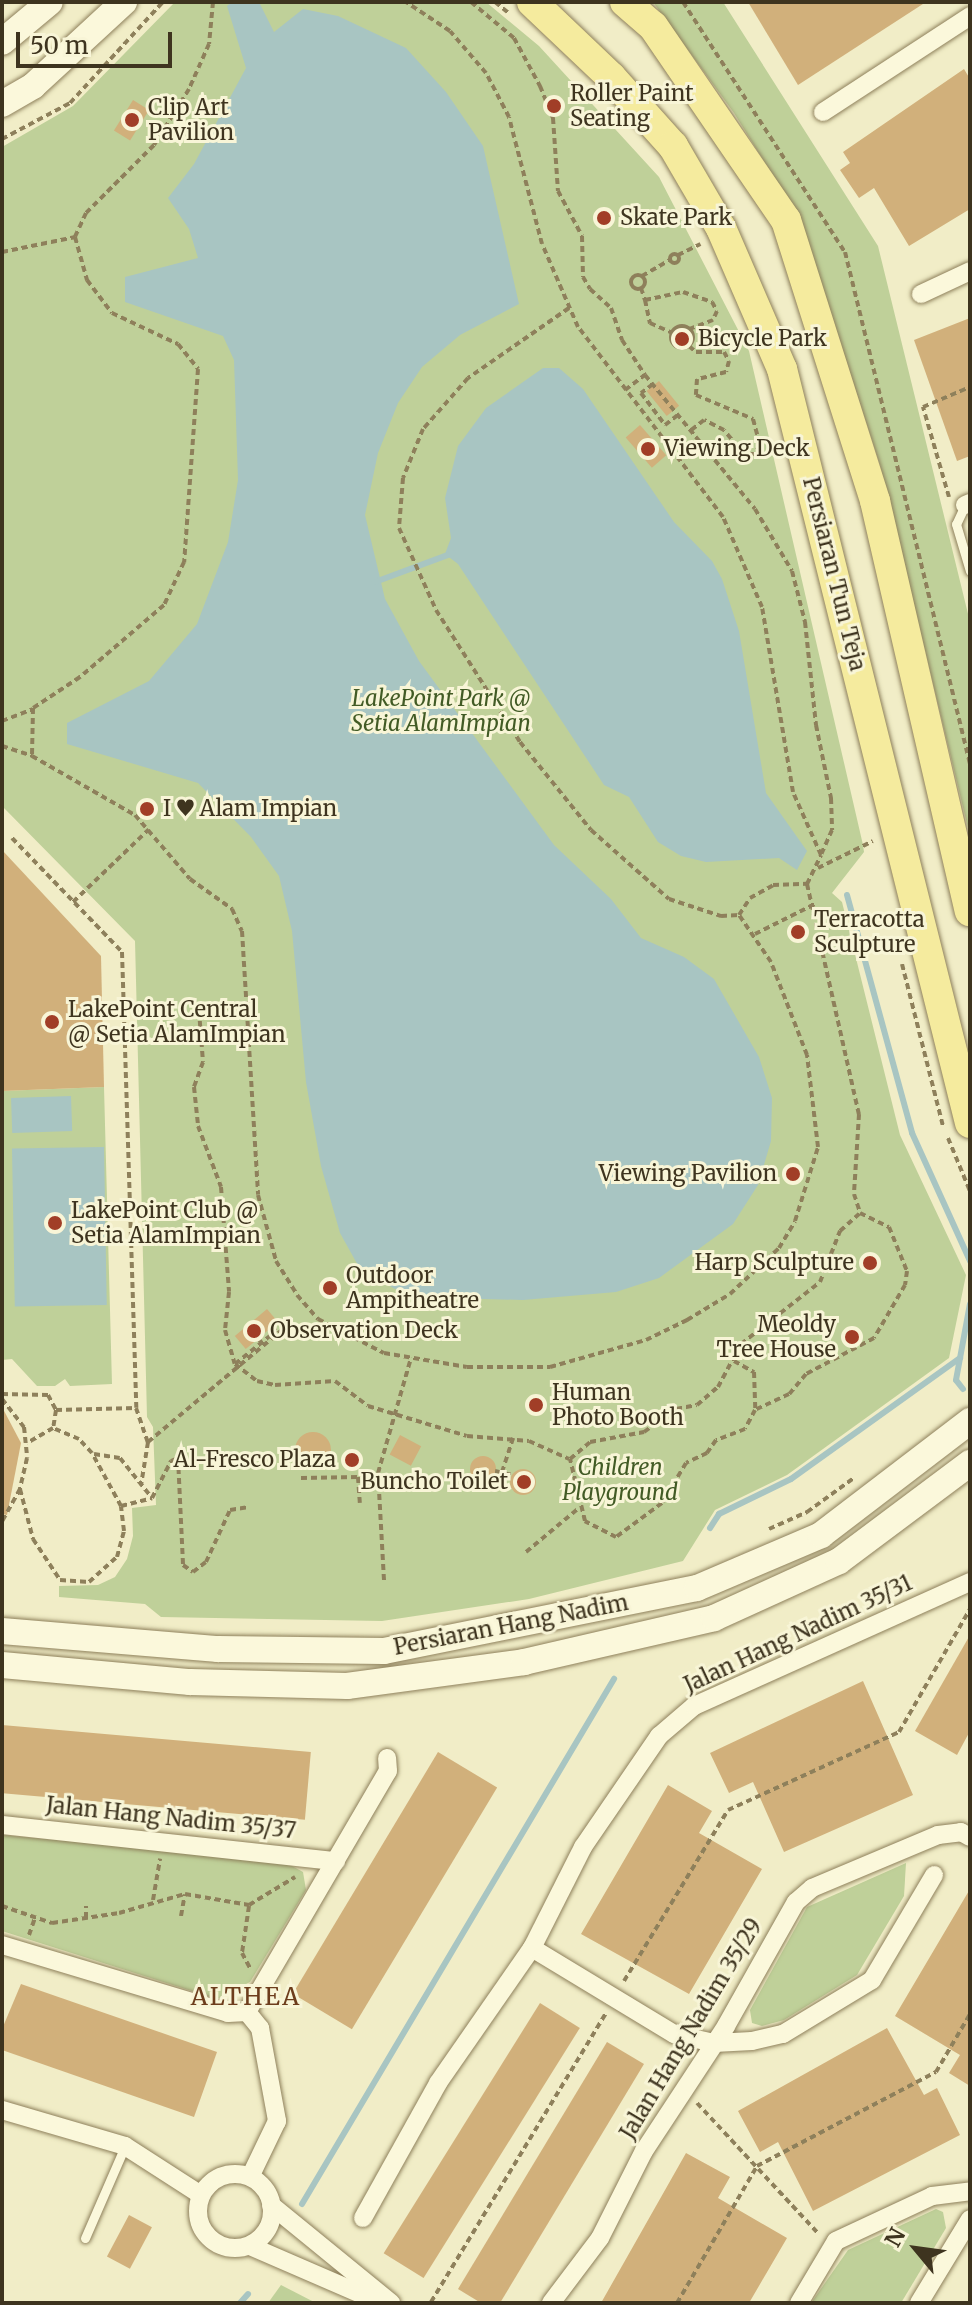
<!DOCTYPE html>
<meta charset="utf-8">
<style>
body{margin:0}
#map{position:relative;width:972px;height:2305px;overflow:hidden;background:#f1edc7;font-family:Merriweather,serif}
div>[style]{position:absolute}
[style*='--x']{left:calc(var(--x)*1px);top:calc(var(--y)*1px);width:calc(var(--w)*1px);rotate:calc(var(--a)*1deg)}
.green>*{inset:0;background:#bfd099}
.water>*{inset:0;background:#a8c5c2;transform-origin:0 0}
.stream>*{height:6px;margin:-3px;padding:0 3px;transform-origin:3px;border-radius:3px;background:#a8c5c2}
.building>*{inset:0;background:#d1b07b;transform-origin:0 0}
.round{border-radius:50%}
.path>*{height:4px;margin-top:-2px;transform-origin:0;background:repeating-linear-gradient(90deg,#8e805b 0 6px,transparent 0 10px)}
.path>.ring{margin:-2px;padding:0;box-sizing:content-box;background:none;border:4px solid #8e805b;border-radius:50%}
.roads{filter:drop-shadow(0 0 2px #8e805b) drop-shadow(0 0 2px #8e805b)}
.lane>*{height:9px;margin:-4.5px;padding:0 4.5px;transform-origin:4.5px;border-radius:4.5px;background:#fbf8db}
.street>*{height:18px;margin:-9px;padding:0 9px;transform-origin:9px;border-radius:9px;background:#fbf8db}
.street>.ring{margin:-9px;padding:0;box-sizing:content-box;background:none;border:18px solid #fbf8db;border-radius:50%}
.secondary>*{height:26px;margin:-13px;padding:0 13px;transform-origin:13px;border-radius:13px;background:#fbf8db}
.primary>*{height:30px;margin:-15px;padding:0 15px;transform-origin:15px;border-radius:15px;background:#f5eb9e}
.path-bridge>*{height:4px;margin-top:-2px;transform-origin:0;background:repeating-linear-gradient(90deg,#8e805b 0 6px,transparent 0 10px)}
.dots>*{width:22px;height:22px;translate:-50% -50%;box-sizing:border-box;border:4px solid #f8f5d7;border-radius:50%}
span{translate:-50% -50%;white-space:nowrap;text-align:center;line-height:1.15;-webkit-text-stroke:6px #f8f5d7;paint-order:stroke}
.poi-label{font-size:22px;color:#3e341f}
.left{translate:0 -50%;text-align:left}
.right{translate:-100% -50%;text-align:right}
.street-label{font-size:22px;color:#3e341f}
.park-label{font-size:22px;color:#425b25;font-style:italic}
.neighbourhood-label{font-size:24px;color:#6d3d1c;letter-spacing:2px}
.frame{position:absolute;inset:0;border:4px solid #3e341f;pointer-events:none}
.north{position:absolute;left:876px;top:2209px;width:80px;height:80px;-webkit-text-stroke:6px #f8f5d7;paint-order:stroke;rotate:299deg;font-size:22px;font-weight:700;line-height:32px;text-align:center;color:#3e341f}
.north::after{content:'';display:block;margin:auto;width:28px;height:36px;background:#3e341f;clip-path:polygon(50% 0,100% 100%,50% 72%,0 100%)}
.scale{position:absolute;left:16px;top:32px;width:156px;height:36px;box-sizing:border-box;border:4px solid #3e341f;border-top:0;padding-left:10px;font-size:24px;line-height:28px;white-space:nowrap;color:#3e341f;-webkit-text-stroke:6px #f8f5d7;paint-order:stroke}
</style>
<div id="map">
<div class="green">
<div style="clip-path:polygon(175px 2px,486px 2px,539px 46px,659px 177px,749px 351px,863px 845px,864px 852px,832px 893px,842px 902px,900px 1135px,966px 1275px,949px 1358px,787px 1475px,715px 1510px,683px 1561px,529px 1599px,382px 1621px,161px 1617px,145px 1604px,59px 1597px,59px 1586px,98px 1585px,115px 1577px,127px 1559px,133px 1536px,132px 1508px,156px 1505px,153px 1427px,147px 1417px,135px 941px,2px 806px,2px 147px,73px 106px)"></div>
<div style="clip-path:polygon(653px 2px,723px 2px,878px 246px,970px 622px,970px 836px,880px 465px,800px 219px,734px 113px)"></div>
<div style="clip-path:polygon(104px 1087px,112px 1384px,70px 1386px,65px 1379px,55px 1386px,37px 1386px,12px 1359px,2px 1360px,2px 1091px)"></div>
<div style="clip-path:polygon(2px 1835px,283px 1861px,303px 1872px,306px 1890px,250px 1982px,217px 1999px,2px 1931px)"></div>
<div style="clip-path:polygon(906px 1863px,904px 1896px,857px 1975px,784px 2020px,762px 2026px,752px 2023px,750px 2010px,807px 1907px)"></div>
<div style="clip-path:polygon(936px 2209px,943px 2212px,946px 2228px,901px 2303px,811px 2303px,848px 2250px)"></div>
<div style="clip-path:polygon(281px 2285px,316px 2303px,268px 2303px)"></div>
</div>
<div class="water">
<div style="clip-path:polygon(232px 2px,259px 2px,274px 32px,303px 9px,338px 16px,406px 48px,446px 92px,483px 146px,519px 304px,460px 335px,422px 367px,398px 403px,378px 453px,365px 515px,385px 599px,419px 661px,554px 845px,611px 899px,641px 938px,684px 957px,714px 979px,759px 1057px,772px 1098px,771px 1141px,758px 1185px,733px 1224px,659px 1278px,616px 1292px,523px 1300px,445px 1298px,395px 1289px,360px 1269px,340px 1233px,321px 1166px,306px 1082px,292px 931px,279px 876px,251px 837px,198px 783px,67px 744px,67px 723px,149px 681px,197px 624px,228px 542px,238px 480px,234px 360px,223px 336px,125px 302px,125px 277px,198px 258px,189px 229px,168px 198px,194px 164px,246px 68px,227px 6px)"></div>
<div style="clip-path:polygon(543px 368px,559px 368px,583px 389px,674px 522px,712px 561px,722px 579px,739px 631px,766px 793px,807px 851px,797px 870px,779px 858px,706px 862px,681px 856px,658px 842px,629px 797px,604px 785px,458px 564px,445px 554px,451px 538px,445px 498px,458px 446px,486px 408px)"></div>
<div style="left:71px;top:1096px;width:35px;height:60px;rotate:88deg"></div>
<div style="left:104px;top:1147px;width:158px;height:92px;rotate:89deg"></div>
</div>
<div class="stream">
<div style="--x:375;--y:582;--w:83;--a:-20.4"></div>
<div style="--x:847;--y:895;--w:247;--a:74.7"></div>
<div style="--x:912;--y:1133;--w:141;--a:65.6"></div>
<div style="--x:963;--y:1389;--w:11;--a:-128"></div>
<div style="--x:956;--y:1380;--w:77;--a:-79.6"></div>
<div style="--x:710;--y:1528;--w:17;--a:-57"></div>
<div style="--x:719;--y:1514;--w:80;--a:-25.9"></div>
<div style="--x:791;--y:1479;--w:208;--a:-35.6"></div>
<div style="--x:302;--y:2204;--w:611;--a:-59.28"></div>
<div style="--x:240;--y:2303;--w:12;--a:-48"></div>
</div>
<div class="building">
<div style="clip-path:polygon(748px 2px,926px 2px,798px 85px)"></div>
<div style="clip-path:polygon(964px 69px,970px 79px,970px 209px,909px 246px,874px 188px,859px 198px,840px 170px,850px 163px,843px 152px)"></div>
<div style="left:133px;top:100px;width:19px;height:36px;rotate:32deg"></div>
<div style="clip-path:polygon(970px 318px,970px 456px,957px 461px,914px 340px)"></div>
<div style="left:659px;top:381px;width:32px;height:16px;rotate:51deg"></div>
<div style="left:640px;top:425px;width:40px;height:19px;rotate:49deg"></div>
<div style="clip-path:polygon(2px 850px,101px 956px,104px 1087px,2px 1091px)"></div>
<div style="left:267px;top:1309px;width:17px;height:42px;rotate:50deg"></div>
<div style="clip-path:polygon(2px 1407px,21px 1443px,7px 1515px,2px 1514px)"></div>
<div class="round" style="left:295px;top:1432px;width:36px;height:36px"></div>
<div style="left:400px;top:1435px;width:24px;height:22px;rotate:28deg"></div>
<div class="round" style="left:470px;top:1456px;width:26px;height:26px"></div>
<div class="round" style="left:510px;top:1469px;width:26px;height:26px"></div>
<div style="clip-path:polygon(970px 1635px,970px 1731px,957px 1755px,915px 1731px)"></div>
<div style="clip-path:polygon(863px 1681px,913px 1795px,784px 1852px,753px 1782px,729px 1793px,710px 1753px)"></div>
<div style="left:2px;top:1725px;width:310px;height:68px;rotate:5deg"></div>
<div style="left:438px;top:1752px;width:69px;height:282px;rotate:31deg"></div>
<div style="clip-path:polygon(668px 1785px,712px 1811px,699px 1833px,762px 1869px,689px 1994px,581px 1934px)"></div>
<div style="clip-path:polygon(970px 1889px,970px 2086px,949px 2073px,960px 2055px,895px 2016px)"></div>
<div style="clip-path:polygon(21px 1984px,217px 2052px,194px 2117px,2px 2050px,2px 2029px)"></div>
<div style="left:540px;top:2003px;width:47px;height:295px;rotate:32deg"></div>
<div style="clip-path:polygon(887px 2028px,924px 2095px,937px 2088px,960px 2135px,813px 2211px,778px 2142px,760px 2152px,738px 2111px)"></div>
<div style="clip-path:polygon(607px 2042px,644px 2064px,500px 2303px,481px 2303px,458px 2289px)"></div>
<div style="clip-path:polygon(686px 2153px,730px 2177px,718px 2198px,787px 2238px,749px 2303px,601px 2303px)"></div>
<div style="left:129px;top:2215px;width:26px;height:47px;rotate:28deg"></div>
</div>
<div class="path">
<div style="--x:213;--y:2;--w:42;--a:95.4"></div>
<div style="--x:209;--y:44;--w:49;--a:114"></div>
<div style="--x:189;--y:89;--w:66;--a:122"></div>
<div style="--x:154;--y:145;--w:96;--a:135"></div>
<div style="--x:86;--y:213;--w:26;--a:115"></div>
<div style="--x:75;--y:237;--w:45;--a:74.4"></div>
<div style="--x:87;--y:280;--w:41;--a:52.9"></div>
<div style="--x:112;--y:313;--w:73;--a:25.2"></div>
<div style="--x:178;--y:344;--w:32;--a:51"></div>
<div style="--x:198;--y:369;--w:194;--a:94.1"></div>
<div style="--x:184;--y:562;--w:47;--a:114.9"></div>
<div style="--x:164;--y:605;--w:111;--a:139.4"></div>
<div style="--x:80;--y:677;--w:56;--a:146.6"></div>
<div style="--x:33;--y:708;--w:48;--a:91.2"></div>
<div style="--x:32;--y:756;--w:119;--a:29.8"></div>
<div style="--x:135;--y:815;--w:84;--a:49.3"></div>
<div style="--x:190;--y:879;--w:52;--a:35.5"></div>
<div style="--x:232;--y:909;--w:24;--a:66"></div>
<div style="--x:242;--y:931;--w:264;--a:86.5"></div>
<div style="--x:258;--y:1195;--w:68;--a:74.7"></div>
<div style="--x:276;--y:1261;--w:40;--a:58"></div>
<div style="--x:297;--y:1295;--w:32;--a:49"></div>
<div style="--x:318;--y:1319;--w:74;--a:27.3"></div>
<div style="--x:384;--y:1353;--w:84;--a:9.6"></div>
<div style="--x:467;--y:1367;--w:83;--a:0"></div>
<div style="--x:550;--y:1367;--w:100;--a:-15.7"></div>
<div style="--x:646;--y:1340;--w:46;--a:-26"></div>
<div style="--x:687;--y:1320;--w:50;--a:-31.2"></div>
<div style="--x:730;--y:1294;--w:67;--a:-43.2"></div>
<div style="--x:779;--y:1248;--w:31;--a:-59"></div>
<div style="--x:795;--y:1221;--w:77;--a:-72.7"></div>
<div style="--x:818;--y:1147;--w:93;--a:-96.8"></div>
<div style="--x:807;--y:1055;--w:100;--a:-111.2"></div>
<div style="--x:771;--y:962;--w:57;--a:-124.2"></div>
<div style="--x:739;--y:915;--w:20;--a:-57"></div>
<div style="--x:750;--y:898;--w:26;--a:-29"></div>
<div style="--x:773;--y:885;--w:34;--a:-2"></div>
<div style="--x:807;--y:884;--w:32;--a:-64"></div>
<div style="--x:821;--y:855;--w:69;--a:-114"></div>
<div style="--x:793;--y:792;--w:188;--a:-99.5"></div>
<div style="--x:762;--y:607;--w:98;--a:-113.4"></div>
<div style="--x:723;--y:517;--w:239;--a:-127.3"></div>
<div style="--x:578;--y:327;--w:90;--a:-113.4"></div>
<div style="--x:542;--y:244;--w:131;--a:-104.6"></div>
<div style="--x:509;--y:117;--w:50;--a:-117.6"></div>
<div style="--x:486;--y:73;--w:55;--a:-130.6"></div>
<div style="--x:450;--y:31;--w:53;--a:-146.6"></div>
<div style="--x:471;--y:2;--w:56;--a:39.9"></div>
<div style="--x:514;--y:38;--w:55;--a:61.6"></div>
<div style="--x:540;--y:86;--w:35;--a:68"></div>
<div style="--x:553;--y:118;--w:73;--a:86.1"></div>
<div style="--x:558;--y:191;--w:51;--a:61.9"></div>
<div style="--x:582;--y:236;--w:41;--a:88.6"></div>
<div style="--x:583;--y:277;--w:14;--a:60"></div>
<div style="--x:590;--y:289;--w:28;--a:42"></div>
<div style="--x:611;--y:308;--w:34;--a:71"></div>
<div style="--x:622;--y:340;--w:42;--a:56.7"></div>
<div style="--x:645;--y:375;--w:173;--a:50.6"></div>
<div style="--x:755;--y:509;--w:72;--a:59.2"></div>
<div style="--x:792;--y:571;--w:53;--a:75.7"></div>
<div style="--x:805;--y:622;--w:104;--a:83.9"></div>
<div style="--x:816;--y:725;--w:75;--a:78.4"></div>
<div style="--x:831;--y:798;--w:32;--a:88"></div>
<div style="--x:832;--y:830;--w:27;--a:114"></div>
<div style="--x:495;--y:2;--w:19;--a:39"></div>
<div style="--x:683;--y:2;--w:298;--a:57.1"></div>
<div style="--x:845;--y:252;--w:527;--a:76.28"></div>
<div style="--x:2;--y:139;--w:77;--a:-27.9"></div>
<div style="--x:70;--y:103;--w:137;--a:-47.4"></div>
<div style="--x:2;--y:252;--w:75;--a:-11.6"></div>
<div class="ring" style="left:669.5px;top:253.5px;width:5px;height:5px"></div>
<div style="--x:678;--y:255;--w:25;--a:-26"></div>
<div class="ring" style="left:631px;top:275px;width:10px;height:10px"></div>
<div style="--x:642;--y:276;--w:32;--a:-30"></div>
<div style="--x:641;--y:288;--w:13;--a:72"></div>
<div style="--x:645;--y:300;--w:39;--a:-12"></div>
<div style="--x:683;--y:292;--w:31;--a:19"></div>
<div style="--x:712;--y:302;--w:10;--a:61"></div>
<div style="--x:717;--y:311;--w:10;--a:114"></div>
<div style="--x:713;--y:320;--w:25;--a:159"></div>
<div style="--x:645;--y:300;--w:24;--a:78"></div>
<div style="--x:650;--y:323;--w:24;--a:24"></div>
<div style="--x:569;--y:308;--w:123;--a:145.3"></div>
<div style="--x:468;--y:378;--w:68;--a:131.4"></div>
<div style="--x:423;--y:429;--w:53;--a:112.2"></div>
<div style="--x:403;--y:478;--w:50;--a:94.6"></div>
<div style="--x:399;--y:528;--w:90;--a:65.7"></div>
<div style="--x:436;--y:610;--w:156;--a:57.5"></div>
<div style="--x:520;--y:742;--w:113;--a:51.1"></div>
<div style="--x:591;--y:830;--w:104;--a:41.5"></div>
<div style="--x:669;--y:899;--w:55;--a:18.1"></div>
<div style="--x:721;--y:916;--w:18;--a:-3"></div>
<div class="ring" style="left:671px;top:326px;width:18px;height:18px"></div>
<div style="--x:689;--y:346;--w:9;--a:41"></div>
<div style="--x:696;--y:352;--w:28;--a:0"></div>
<div style="--x:724;--y:352;--w:10;--a:61"></div>
<div style="--x:729;--y:361;--w:11;--a:105"></div>
<div style="--x:726;--y:372;--w:30;--a:166"></div>
<div style="--x:697;--y:379;--w:16;--a:94"></div>
<div style="--x:696;--y:395;--w:62;--a:22.8"></div>
<div style="--x:753;--y:419;--w:27;--a:75"></div>
<div style="--x:760;--y:445;--w:11;--a:124"></div>
<div style="--x:754;--y:454;--w:10;--a:180"></div>
<div style="--x:744;--y:454;--w:31;--a:-130"></div>
<div style="--x:724;--y:430;--w:22;--a:-153"></div>
<div style="--x:704;--y:420;--w:16;--a:142"></div>
<div style="--x:653;--y:384;--w:15;--a:143"></div>
<div style="--x:641;--y:393;--w:40;--a:53"></div>
<div style="--x:665;--y:425;--w:16;--a:-38"></div>
<div style="--x:625;--y:390;--w:25;--a:-37"></div>
<div style="--x:949;--y:497;--w:94;--a:-106.1"></div>
<div style="--x:923;--y:407;--w:51;--a:-23.1"></div>
<div style="--x:2;--y:721;--w:33;--a:-21"></div>
<div style="--x:2;--y:746;--w:32;--a:18"></div>
<div style="--x:12;--y:838;--w:158;--a:46"></div>
<div style="--x:122;--y:952;--w:456;--a:88.2"></div>
<div style="--x:136;--y:1408;--w:36;--a:71"></div>
<div style="--x:148;--y:1442;--w:44;--a:99.2"></div>
<div style="--x:818;--y:868;--w:61;--a:-26.1"></div>
<div style="--x:807;--y:884;--w:236;--a:77.3"></div>
<div style="--x:859;--y:1114;--w:80;--a:93.6"></div>
<div style="--x:854;--y:1194;--w:20;--a:72"></div>
<div style="--x:73;--y:902;--w:105;--a:-43.8"></div>
<div style="--x:755;--y:934;--w:67;--a:-26.6"></div>
<div style="--x:902;--y:964;--w:167;--a:75.8"></div>
<div style="--x:248;--y:1005;--w:49;--a:173"></div>
<div style="--x:199;--y:1011;--w:51;--a:85.5"></div>
<div style="--x:203;--y:1062;--w:27;--a:110"></div>
<div style="--x:194;--y:1087;--w:39;--a:84"></div>
<div style="--x:198;--y:1126;--w:65;--a:69.3"></div>
<div style="--x:221;--y:1187;--w:105;--a:85.6"></div>
<div style="--x:229;--y:1292;--w:38;--a:96"></div>
<div style="--x:225;--y:1330;--w:35;--a:74"></div>
<div style="--x:235;--y:1364;--w:28;--a:38"></div>
<div style="--x:257;--y:1381;--w:18;--a:13"></div>
<div style="--x:275;--y:1385;--w:60;--a:-3.8"></div>
<div style="--x:335;--y:1381;--w:41;--a:37.1"></div>
<div style="--x:368;--y:1406;--w:103;--a:16.9"></div>
<div style="--x:467;--y:1436;--w:62;--a:4.6"></div>
<div style="--x:529;--y:1441;--w:44;--a:24.2"></div>
<div style="--x:948;--y:1138;--w:57;--a:67.5"></div>
<div style="--x:860;--y:1213;--w:32;--a:26"></div>
<div style="--x:889;--y:1227;--w:48;--a:67.8"></div>
<div style="--x:907;--y:1271;--w:14;--a:98"></div>
<div style="--x:905;--y:1285;--w:61;--a:120.3"></div>
<div style="--x:874;--y:1338;--w:77;--a:152.1"></div>
<div style="--x:806;--y:1374;--w:26;--a:130"></div>
<div style="--x:789;--y:1394;--w:38;--a:155"></div>
<div style="--x:755;--y:1410;--w:21;--a:118"></div>
<div style="--x:745;--y:1429;--w:31;--a:159"></div>
<div style="--x:716;--y:1440;--w:16;--a:125"></div>
<div style="--x:707;--y:1453;--w:23;--a:155"></div>
<div style="--x:686;--y:1463;--w:47;--a:121"></div>
<div style="--x:662;--y:1503;--w:57;--a:143.5"></div>
<div style="--x:616;--y:1537;--w:35;--a:-153"></div>
<div style="--x:585;--y:1521;--w:64;--a:-103.6"></div>
<div style="--x:570;--y:1459;--w:26;--a:-40"></div>
<div style="--x:590;--y:1442;--w:55;--a:-10.5"></div>
<div style="--x:644;--y:1432;--w:39;--a:-36"></div>
<div style="--x:676;--y:1409;--w:21;--a:-11"></div>
<div style="--x:697;--y:1405;--w:28;--a:-41"></div>
<div style="--x:718;--y:1387;--w:49;--a:-61.9"></div>
<div style="--x:741;--y:1344;--w:100;--a:-38.1"></div>
<div style="--x:820;--y:1282;--w:55;--a:-68.6"></div>
<div style="--x:840;--y:1231;--w:27;--a:-42"></div>
<div style="--x:734;--y:1361;--w:23;--a:29"></div>
<div style="--x:754;--y:1372;--w:38;--a:88"></div>
<div style="--x:235;--y:1364;--w:53;--a:-38.8"></div>
<div style="--x:276;--y:1331;--w:6;--a:-135"></div>
<div style="--x:2;--y:1394;--w:46;--a:1.2"></div>
<div style="--x:48;--y:1395;--w:17;--a:62"></div>
<div style="--x:56;--y:1410;--w:18;--a:99"></div>
<div style="--x:2;--y:1399;--w:36;--a:52"></div>
<div style="--x:24;--y:1427;--w:31;--a:84"></div>
<div style="--x:27;--y:1458;--w:32;--a:103"></div>
<div style="--x:20;--y:1489;--w:37;--a:119"></div>
<div style="--x:56;--y:1410;--w:80;--a:-1.4"></div>
<div style="--x:94;--y:1454;--w:26;--a:9"></div>
<div style="--x:120;--y:1458;--w:51;--a:51.3"></div>
<div style="--x:495;--y:1471;--w:18;--a:13"></div>
<div style="--x:502;--y:1472;--w:36;--a:-72"></div>
<div style="--x:301;--y:1478;--w:57;--a:-1"></div>
<div style="--x:358;--y:1477;--w:26;--a:86"></div>
<div style="--x:20;--y:1489;--w:52;--a:75.4"></div>
<div style="--x:33;--y:1539;--w:49;--a:56.6"></div>
<div style="--x:60;--y:1580;--w:29;--a:4"></div>
<div style="--x:89;--y:1582;--w:38;--a:-42"></div>
<div style="--x:117;--y:1557;--w:27;--a:-75"></div>
<div style="--x:124;--y:1531;--w:25;--a:-97"></div>
<div style="--x:121;--y:1506;--w:60;--a:-118.7"></div>
<div style="--x:92;--y:1453;--w:19;--a:-133"></div>
<div style="--x:79;--y:1439;--w:28;--a:-157"></div>
<div style="--x:53;--y:1428;--w:30;--a:150"></div>
<div style="--x:121;--y:1506;--w:32;--a:-14"></div>
<div style="--x:152;--y:1498;--w:42;--a:-62.8"></div>
<div style="--x:171;--y:1461;--w:8;--a:-23"></div>
<div style="--x:178;--y:1458;--w:107;--a:87.3"></div>
<div style="--x:183;--y:1565;--w:12;--a:35"></div>
<div style="--x:193;--y:1572;--w:16;--a:-38"></div>
<div style="--x:206;--y:1562;--w:57;--a:-65.2"></div>
<div style="--x:230;--y:1510;--w:19;--a:-9"></div>
<div style="--x:769;--y:1529;--w:42;--a:-24.1"></div>
<div style="--x:807;--y:1512;--w:58;--a:-35.9"></div>
<div style="--x:526;--y:1552;--w:70;--a:-39.8"></div>
<div style="--x:384;--y:1580;--w:107;--a:-93.2"></div>
<div style="--x:378;--y:1473;--w:120;--a:-74"></div>
<div style="--x:153;--y:1900;--w:42;--a:-80.3"></div>
<div style="--x:2;--y:1906;--w:53;--a:18.8"></div>
<div style="--x:52;--y:1923;--w:68;--a:-8.5"></div>
<div style="--x:119;--y:1913;--w:69;--a:-16.1"></div>
<div style="--x:185;--y:1894;--w:65;--a:9.8"></div>
<div style="--x:249;--y:1905;--w:54;--a:-31.3"></div>
<div style="--x:249;--y:1906;--w:48;--a:98.5"></div>
<div style="--x:242;--y:1953;--w:19;--a:62"></div>
<div style="--x:181;--y:1916;--w:22;--a:-80"></div>
<div style="--x:86;--y:1918;--w:12;--a:-90"></div>
<div style="--x:29;--y:1935;--w:18;--a:-71"></div>
<div style="--x:624;--y:1981;--w:200;--a:-58.7"></div>
<div style="--x:728;--y:1810;--w:188;--a:-24.5"></div>
<div style="--x:899;--y:1732;--w:142;--a:-60"></div>
<div style="--x:697;--y:2103;--w:178;--a:47.1"></div>
<div style="--x:431;--y:2302;--w:338;--a:-58.8"></div>
<div style="--x:677;--y:2303;--w:159;--a:-59.7"></div>
<div style="--x:757;--y:2166;--w:202;--a:-27.7"></div>
<div style="--x:936;--y:2072;--w:67;--a:-59.6"></div>
</div>
<div class="roads">
<div class="lane">
<div style="--x:965;--y:505;--w:21;--a:115"></div>
<div style="--x:956;--y:524;--w:49;--a:73.4"></div>
<div style="--x:85;--y:2238;--w:100;--a:-66.5"></div>
</div>
<div class="street">
<div style="--x:823;--y:112;--w:176;--a:-33.1"></div>
<div style="--x:921;--y:294;--w:54;--a:-25.1"></div>
<div style="--x:965;--y:505;--w:5;--a:-22"></div>
<div style="--x:2;--y:1825;--w:336;--a:6.2"></div>
<div style="--x:2;--y:1945;--w:236;--a:16.7"></div>
<div style="--x:228;--y:2013;--w:19;--a:-3"></div>
<div style="--x:247;--y:2012;--w:21;--a:51"></div>
<div style="--x:260;--y:2028;--w:95;--a:79.6"></div>
<div style="--x:277;--y:2121;--w:62;--a:115.7"></div>
<div style="--x:532;--y:1948;--w:166;--a:31.2"></div>
<div style="--x:674;--y:2034;--w:41;--a:12.7"></div>
<div style="--x:714;--y:2043;--w:38;--a:-3"></div>
<div style="--x:752;--y:2041;--w:32;--a:-13"></div>
<div style="--x:783;--y:2034;--w:104;--a:-31.2"></div>
<div style="--x:872;--y:1980;--w:122;--a:-59.4"></div>
<div style="--x:247;--y:2012;--w:279;--a:-59.7"></div>
<div style="--x:388;--y:1771;--w:13;--a:-94"></div>
<div style="--x:2;--y:2110;--w:128;--a:16.3"></div>
<div style="--x:125;--y:2146;--w:90;--a:32.8"></div>
<div class="ring" style="left:198px;top:2174px;width:56px;height:56px"></div>
<div style="--x:271;--y:2205;--w:155;--a:39.2"></div>
<div style="--x:363;--y:2218;--w:154;--a:-60.9"></div>
<div style="--x:438;--y:2083;--w:165;--a:-55.2"></div>
<div style="--x:532;--y:1948;--w:113;--a:-63.2"></div>
<div style="--x:583;--y:1847;--w:135;--a:-55.6"></div>
<div style="--x:659;--y:1736;--w:46;--a:-40.6"></div>
<div style="--x:694;--y:1706;--w:303;--a:-24.2"></div>
<div style="--x:250;--y:2246;--w:144;--a:23.4"></div>
<div style="--x:551;--y:2303;--w:81;--a:-53"></div>
<div style="--x:600;--y:2238;--w:97;--a:-63.2"></div>
<div style="--x:644;--y:2151;--w:149;--a:-56.7"></div>
<div style="--x:726;--y:2026;--w:142;--a:-60.6"></div>
<div style="--x:796;--y:1902;--w:21;--a:-41"></div>
<div style="--x:812;--y:1888;--w:137;--a:-22.8"></div>
<div style="--x:938;--y:1835;--w:23;--a:-7"></div>
<div style="--x:961;--y:1832;--w:10;--a:29"></div>
<div style="--x:799;--y:2303;--w:72;--a:-59.2"></div>
<div style="--x:836;--y:2241;--w:106;--a:-25.1"></div>
<div style="--x:932;--y:2196;--w:38;--a:-7"></div>
<div style="--x:919;--y:2303;--w:98;--a:-58.7"></div>
</div>
<div class="secondary">
<div style="--x:2;--y:42;--w:62;--a:-39.8"></div>
<div style="--x:2;--y:104;--w:36;--a:-30"></div>
<div style="--x:33;--y:86;--w:124;--a:-42.7"></div>
<div style="--x:2;--y:1631;--w:217;--a:4.8"></div>
<div style="--x:218;--y:1649;--w:166;--a:0.7"></div>
<div style="--x:384;--y:1651;--w:319;--a:-11.4"></div>
<div style="--x:697;--y:1588;--w:135;--a:-23.1"></div>
<div style="--x:821;--y:1535;--w:188;--a:-37.4"></div>
<div style="--x:2;--y:1665;--w:189;--a:5.2"></div>
<div style="--x:190;--y:1682;--w:157;--a:1.5"></div>
<div style="--x:347;--y:1686;--w:179;--a:-7.7"></div>
<div style="--x:524;--y:1662;--w:195;--a:-13"></div>
<div style="--x:714;--y:1618;--w:137;--a:-24.5"></div>
<div style="--x:839;--y:1561;--w:164;--a:-36.8"></div>
</div>
<div class="primary">
<div style="--x:532;--y:2;--w:109;--a:43.5"></div>
<div style="--x:611;--y:77;--w:93;--a:48.1"></div>
<div style="--x:673;--y:146;--w:95;--a:59.7"></div>
<div style="--x:721;--y:228;--w:154;--a:66.6"></div>
<div style="--x:782;--y:369;--w:777;--a:76"></div>
<div style="--x:625;--y:2;--w:37;--a:41"></div>
<div style="--x:653;--y:26;--w:235;--a:55.6"></div>
<div style="--x:786;--y:220;--w:295;--a:72.4"></div>
<div style="--x:875;--y:501;--w:421;--a:77"></div>
</div>
</div>
<div class="path-bridge">
<div style="--x:258;--y:1338;--w:9;--a:54"></div>
<div style="--x:148;--y:1442;--w:175;--a:-39.9"></div>
</div>
<div class="dots">
<div style="left:554px;top:106px;background:#a13e27"></div>
<div style="left:132px;top:120px;background:#a13e27"></div>
<div style="left:604px;top:218px;background:#a13e27"></div>
<div style="left:682px;top:339px;background:#a13e27"></div>
<div style="left:648px;top:449px;background:#a13e27"></div>
<div style="left:147px;top:809px;background:#a13e27"></div>
<div style="left:798px;top:932px;background:#a13e27"></div>
<div style="left:52px;top:1022px;background:#a13e27"></div>
<div style="left:793px;top:1174px;background:#a13e27"></div>
<div style="left:55px;top:1223px;background:#a13e27"></div>
<div style="left:870px;top:1263px;background:#a13e27"></div>
<div style="left:330px;top:1288px;background:#a13e27"></div>
<div style="left:254px;top:1331px;background:#a13e27"></div>
<div style="left:852px;top:1337px;background:#a13e27"></div>
<div style="left:536px;top:1405px;background:#a13e27"></div>
<div style="left:352px;top:1460px;background:#a13e27"></div>
<div style="left:524px;top:1482px;background:#a13e27"></div>
</div>
<div class="poi-label">
<span class="left" style="left:570px;top:106px">Roller Paint<br>Seating</span>
<span class="left" style="left:148px;top:120px">Clip Art<br>Pavilion</span>
<span class="left" style="left:620px;top:218px">Skate Park</span>
<span class="left" style="left:698px;top:339px">Bicycle Park</span>
<span class="left" style="left:664px;top:449px">Viewing Deck</span>
<span class="left" style="left:163px;top:809px">I ♥ Alam Impian</span>
<span class="left" style="left:814px;top:932px">Terracotta<br>Sculpture</span>
<span class="left" style="left:68px;top:1022px">LakePoint Central<br>@ Setia AlamImpian</span>
<span class="right" style="left:777px;top:1174px">Viewing Pavilion</span>
<span class="left" style="left:71px;top:1223px">LakePoint Club @<br>Setia AlamImpian</span>
<span class="right" style="left:854px;top:1263px">Harp Sculpture</span>
<span class="left" style="left:346px;top:1288px">Outdoor<br>Ampitheatre</span>
<span class="right" style="left:836px;top:1337px">Meoldy<br>Tree House</span>
<span class="left" style="left:270px;top:1331px">Observation Deck</span>
<span class="left" style="left:552px;top:1405px">Human<br>Photo Booth</span>
<span class="right" style="left:336px;top:1460px">Al-Fresco Plaza</span>
<span class="right" style="left:508px;top:1482px">Buncho Toilet</span>
</div>
<div class="street-label">
<span style="left:834px;top:574px;rotate:76deg">Persiaran Tun Teja</span>
<span style="left:511px;top:1625px;rotate:-11deg">Persiaran Hang Nadim</span>
<span style="left:798px;top:1634px;rotate:-25deg">Jalan Hang Nadim 35/31</span>
<span style="left:171px;top:1818px;rotate:6deg">Jalan Hang Nadim 35/37</span>
<span style="left:691px;top:2029px;rotate:-59deg">Jalan Hang Nadim 35/29</span>
</div>
<div class="park-label">
<span style="left:441px;top:711px">LakePoint Park @<br>Setia AlamImpian</span>
<span style="left:620px;top:1480px">Children<br>Playground</span>
</div>
<div class="neighbourhood-label">
<span style="left:246px;top:1997px">ALTHEA</span>
</div>
<div class="frame"></div>
<div class="north">N</div>
<div class="scale">50 m</div>
</div>
